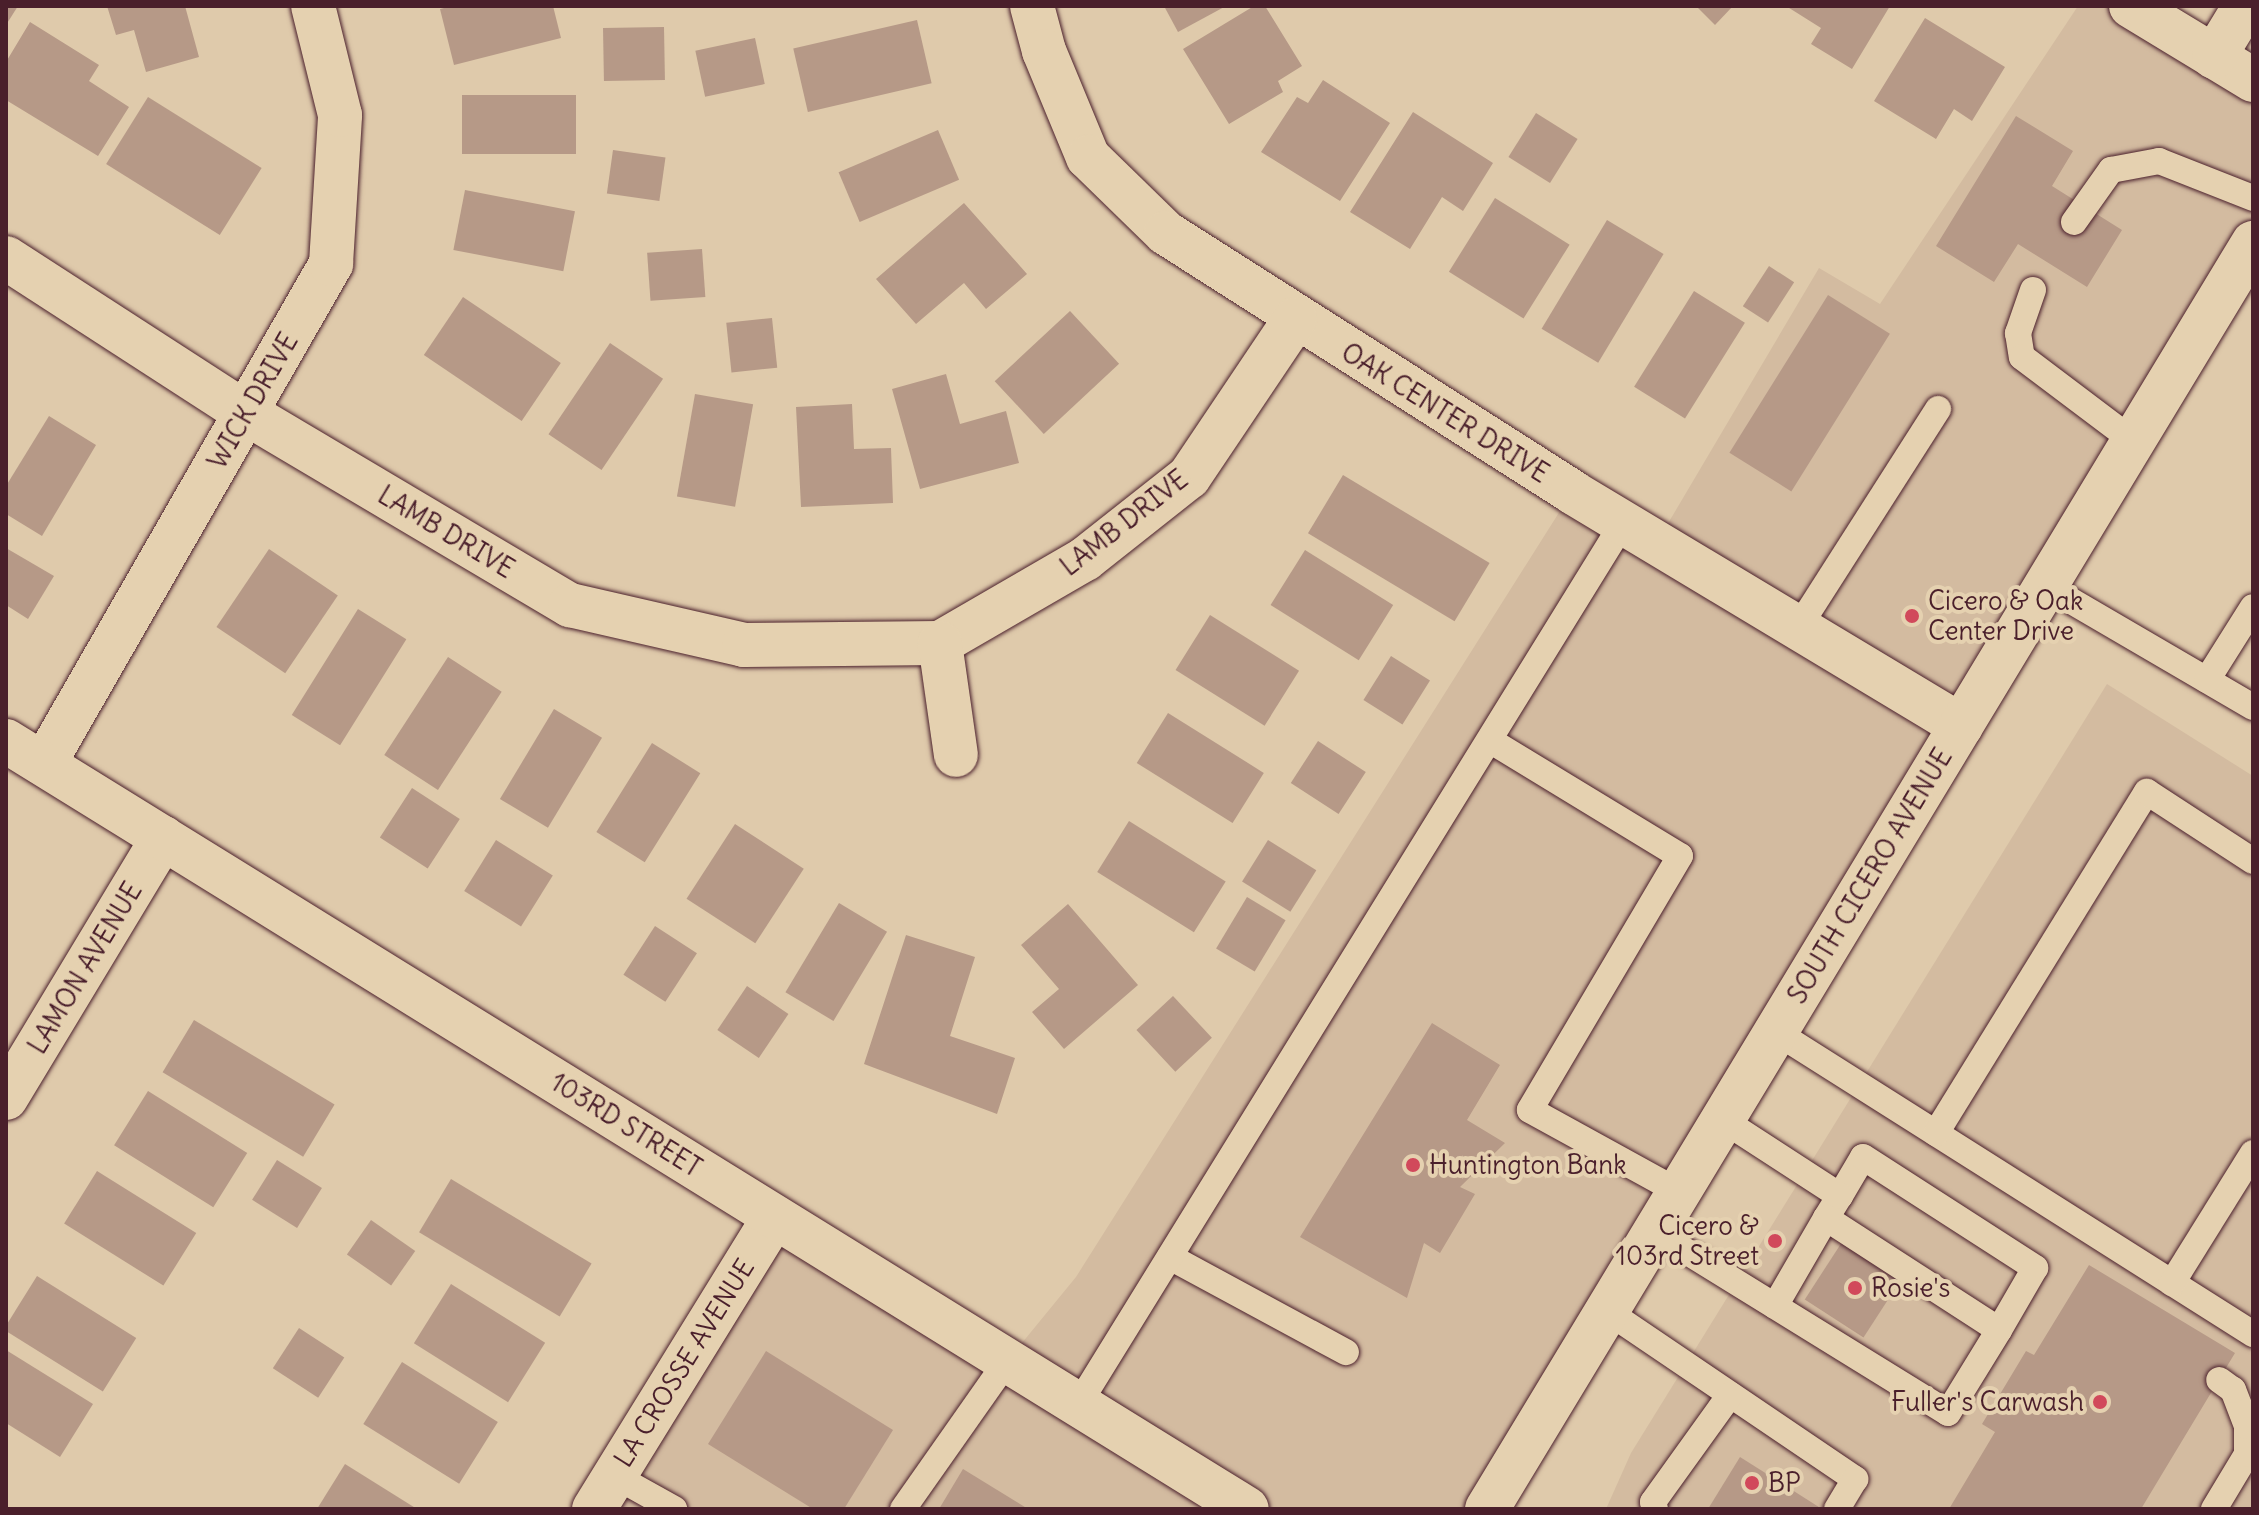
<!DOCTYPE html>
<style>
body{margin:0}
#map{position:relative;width:2259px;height:1515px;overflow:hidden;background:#dfcaab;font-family:Delius,sans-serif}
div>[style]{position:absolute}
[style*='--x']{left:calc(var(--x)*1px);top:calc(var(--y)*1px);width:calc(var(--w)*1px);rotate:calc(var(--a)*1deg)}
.built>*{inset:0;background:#d3bba0}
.building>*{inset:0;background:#b69987;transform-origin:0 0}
.roads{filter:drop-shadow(0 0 2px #4a1f2b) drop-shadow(0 0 2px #4a1f2b)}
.lane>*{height:26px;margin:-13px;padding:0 13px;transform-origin:13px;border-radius:13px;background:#e5d1b0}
.street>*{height:44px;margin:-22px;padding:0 22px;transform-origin:22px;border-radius:22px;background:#e5d1b0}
.secondary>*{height:44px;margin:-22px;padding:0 22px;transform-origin:22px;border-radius:22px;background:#e5d1b0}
.primary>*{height:44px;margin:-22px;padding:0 22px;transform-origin:22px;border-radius:22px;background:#e5d1b0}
.dots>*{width:22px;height:22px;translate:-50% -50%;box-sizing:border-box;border:4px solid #e5d1b0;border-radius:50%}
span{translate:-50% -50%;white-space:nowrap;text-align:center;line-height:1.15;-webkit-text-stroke:8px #e5d1b0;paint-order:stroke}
.street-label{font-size:26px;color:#4a1f2b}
.poi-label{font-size:26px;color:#4a1f2b}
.left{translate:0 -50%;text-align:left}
.right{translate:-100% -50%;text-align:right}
.frame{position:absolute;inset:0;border:8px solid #4a1f2b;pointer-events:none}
</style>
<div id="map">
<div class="built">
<div style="clip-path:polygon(2078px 6px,2131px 6px,2253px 80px,2253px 243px,1487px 1509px,594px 1509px,774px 1217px,1008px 1360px,1076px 1277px,1572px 492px,1657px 542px,1819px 268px,1880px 304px)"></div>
<div style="clip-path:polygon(2107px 684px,2253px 776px,2253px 1509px,1606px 1509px,1631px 1453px)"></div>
</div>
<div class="building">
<div style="clip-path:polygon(6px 6px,18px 6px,6px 25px)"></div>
<div style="clip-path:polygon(107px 6px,185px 6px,199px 57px,146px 72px,134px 30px,116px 35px)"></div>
<div style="clip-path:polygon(452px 6px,553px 6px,561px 38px,454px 65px,440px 9px)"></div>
<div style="clip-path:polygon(1164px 6px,1226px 6px,1178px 32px)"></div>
<div style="clip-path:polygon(1254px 6px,1265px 6px,1302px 66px,1278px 81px,1283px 92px,1229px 124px,1183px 49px)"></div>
<div style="clip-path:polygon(1696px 6px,1733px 6px,1715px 25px)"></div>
<div style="clip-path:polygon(1786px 6px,1890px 6px,1852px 69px,1811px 44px,1821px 28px)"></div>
<div style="clip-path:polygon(1925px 18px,2005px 67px,1972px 121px,1954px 109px,1936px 139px,1874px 101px)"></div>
<div style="left:917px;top:20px;width:65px;height:127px;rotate:77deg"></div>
<div style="clip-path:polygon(30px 22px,99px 65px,89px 81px,129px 107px,98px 156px,6px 100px,6px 62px)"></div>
<div style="left:664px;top:27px;width:53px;height:61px;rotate:89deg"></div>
<div style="left:755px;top:38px;width:47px;height:61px;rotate:78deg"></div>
<div style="clip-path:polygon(1323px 80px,1390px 123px,1340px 201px,1261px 152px,1297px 97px,1308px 103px)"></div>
<div style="left:462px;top:95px;width:114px;height:59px"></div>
<div style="left:148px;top:97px;width:134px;height:79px;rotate:32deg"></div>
<div style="clip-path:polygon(1413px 112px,1493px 163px,1463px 211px,1442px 197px,1410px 249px,1350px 212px)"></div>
<div style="left:1536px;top:113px;width:49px;height:52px;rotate:32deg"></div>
<div style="clip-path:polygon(2016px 116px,2073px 151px,2052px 186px,2122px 230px,2087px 287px,2018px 244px,1994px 282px,1936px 246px)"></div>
<div style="left:938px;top:130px;width:54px;height:108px;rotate:67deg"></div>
<div style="left:613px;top:150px;width:53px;height:44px;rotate:8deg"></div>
<div style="left:465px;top:190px;width:112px;height:61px;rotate:11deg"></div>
<div style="left:1495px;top:198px;width:88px;height:87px;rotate:32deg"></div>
<div style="clip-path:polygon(964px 203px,1027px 274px,986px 309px,964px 283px,916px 324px,876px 279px)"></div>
<div style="left:1607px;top:220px;width:66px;height:127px;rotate:31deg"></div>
<div style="left:702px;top:249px;width:48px;height:55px;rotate:86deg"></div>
<div style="left:1769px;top:266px;width:30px;height:48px;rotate:33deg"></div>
<div style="left:1694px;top:291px;width:60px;height:113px;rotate:32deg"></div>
<div style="left:1828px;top:295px;width:73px;height:186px;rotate:32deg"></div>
<div style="left:463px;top:297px;width:118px;height:70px;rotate:34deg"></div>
<div style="left:1070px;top:311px;width:72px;height:103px;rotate:47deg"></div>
<div style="left:772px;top:318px;width:50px;height:46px;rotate:84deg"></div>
<div style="left:610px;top:343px;width:64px;height:110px;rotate:34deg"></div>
<div style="clip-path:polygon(946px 374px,960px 424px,1006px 411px,1019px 463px,920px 489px,892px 389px)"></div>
<div style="left:695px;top:394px;width:59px;height:104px;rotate:10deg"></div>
<div style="clip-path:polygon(852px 404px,854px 449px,891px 448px,893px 503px,801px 507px,796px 407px)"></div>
<div style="clip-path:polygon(49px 416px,96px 445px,42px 536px,6px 514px,6px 486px)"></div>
<div style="left:1343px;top:475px;width:171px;height:68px;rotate:31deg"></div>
<div style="clip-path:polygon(6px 548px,54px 576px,28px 619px,6px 605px)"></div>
<div style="left:269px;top:549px;width:83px;height:94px;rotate:34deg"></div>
<div style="left:1305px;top:550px;width:104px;height:65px;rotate:32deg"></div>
<div style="left:358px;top:609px;width:57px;height:125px;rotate:32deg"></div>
<div style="left:1210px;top:615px;width:105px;height:65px;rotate:32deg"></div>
<div style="left:1391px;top:656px;width:46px;height:52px;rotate:32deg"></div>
<div style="left:448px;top:657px;width:64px;height:117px;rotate:33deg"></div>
<div style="left:554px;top:709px;width:56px;height:105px;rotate:31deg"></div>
<div style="left:1168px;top:713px;width:113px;height:59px;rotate:32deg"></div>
<div style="left:1318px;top:741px;width:57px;height:50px;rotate:33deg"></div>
<div style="left:652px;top:743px;width:57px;height:105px;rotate:32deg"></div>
<div style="left:412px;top:788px;width:57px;height:59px;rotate:33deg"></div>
<div style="left:1129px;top:821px;width:114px;height:60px;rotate:32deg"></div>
<div style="left:735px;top:824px;width:82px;height:89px;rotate:33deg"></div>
<div style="left:496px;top:840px;width:67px;height:60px;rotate:32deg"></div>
<div style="left:1268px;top:840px;width:57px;height:49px;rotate:32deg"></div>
<div style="left:1247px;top:897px;width:45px;height:60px;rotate:31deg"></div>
<div style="left:839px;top:903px;width:56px;height:104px;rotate:31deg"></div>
<div style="clip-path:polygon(1068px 904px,1138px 985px,1064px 1049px,1032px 1012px,1059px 989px,1021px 945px)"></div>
<div style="left:655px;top:926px;width:50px;height:58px;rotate:33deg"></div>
<div style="clip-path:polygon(906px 935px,975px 957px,950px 1036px,1015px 1058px,997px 1114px,864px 1064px)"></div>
<div style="left:747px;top:986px;width:50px;height:53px;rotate:34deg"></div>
<div style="left:1173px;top:996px;width:57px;height:50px;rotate:47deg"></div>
<div style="left:194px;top:1020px;width:164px;height:61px;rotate:31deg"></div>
<div style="clip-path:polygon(1432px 1023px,1500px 1065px,1467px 1120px,1505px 1143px,1460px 1187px,1475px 1194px,1440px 1253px,1424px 1243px,1407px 1298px,1300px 1237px)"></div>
<div style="left:148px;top:1091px;width:117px;height:64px;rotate:32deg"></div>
<div style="left:277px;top:1160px;width:53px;height:47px;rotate:32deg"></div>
<div style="left:97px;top:1171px;width:117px;height:62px;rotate:32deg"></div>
<div style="left:451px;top:1179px;width:164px;height:62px;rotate:31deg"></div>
<div style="left:371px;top:1220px;width:54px;height:42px;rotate:35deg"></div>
<div style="left:1844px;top:1239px;width:70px;height:72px;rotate:33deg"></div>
<div style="clip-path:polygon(2089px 1265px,2235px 1353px,2141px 1509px,1949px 1509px,1995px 1432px,1982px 1424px,2026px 1351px,2034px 1355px)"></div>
<div style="left:37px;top:1276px;width:117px;height:63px;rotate:32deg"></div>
<div style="left:451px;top:1284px;width:111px;height:70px;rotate:32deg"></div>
<div style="left:299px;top:1328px;width:54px;height:48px;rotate:33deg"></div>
<div style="clip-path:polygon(6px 1350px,93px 1404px,60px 1457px,6px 1423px)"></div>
<div style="clip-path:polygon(766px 1351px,893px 1430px,844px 1509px,813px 1509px,708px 1444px)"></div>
<div style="left:402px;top:1362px;width:113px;height:73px;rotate:32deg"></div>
<div style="clip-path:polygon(1740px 1457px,1822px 1509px,1708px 1509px)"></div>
<div style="clip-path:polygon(345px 1464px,417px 1509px,317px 1509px)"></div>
<div style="clip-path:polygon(963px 1469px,1028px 1509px,939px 1509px)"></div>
</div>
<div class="roads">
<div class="lane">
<div style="--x:2074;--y:222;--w:64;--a:-54.6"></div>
<div style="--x:2111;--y:170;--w:49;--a:-10.6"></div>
<div style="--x:2159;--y:161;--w:101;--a:21.5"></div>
<div style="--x:2033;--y:290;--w:46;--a:109.2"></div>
<div style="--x:2018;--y:333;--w:24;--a:81"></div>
<div style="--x:2022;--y:357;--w:138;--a:37"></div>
<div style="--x:2044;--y:585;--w:242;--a:30.3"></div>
<div style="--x:1798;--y:628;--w:260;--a:-57.4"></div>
<div style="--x:2207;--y:680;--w:86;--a:-57.8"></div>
<div style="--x:1491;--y:741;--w:221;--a:31.3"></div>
<div style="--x:1680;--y:856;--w:295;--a:120.6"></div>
<div style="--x:1530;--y:1110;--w:170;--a:28.8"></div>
<div style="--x:1776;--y:1032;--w:565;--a:32.34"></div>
<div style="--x:1936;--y:1133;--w:401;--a:-58.3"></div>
<div style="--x:2147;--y:792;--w:126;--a:33.1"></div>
<div style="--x:1840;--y:1196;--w:45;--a:-59.5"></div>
<div style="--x:1863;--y:1157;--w:205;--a:32.8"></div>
<div style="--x:2035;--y:1268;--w:72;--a:120.1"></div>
<div style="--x:1655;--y:1232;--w:344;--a:31.7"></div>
<div style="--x:1948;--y:1413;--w:97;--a:-58.4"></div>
<div style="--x:1999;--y:1330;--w:206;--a:-147.1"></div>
<div style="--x:1826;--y:1218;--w:26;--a:-58"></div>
<div style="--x:1840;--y:1196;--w:140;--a:-147"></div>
<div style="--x:1170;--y:1257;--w:200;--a:28.4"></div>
<div style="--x:2172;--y:1283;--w:153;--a:-58.1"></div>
<div style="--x:1775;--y:1306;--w:102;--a:-59.9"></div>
<div style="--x:1607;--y:1311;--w:300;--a:34.1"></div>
<div style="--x:1855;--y:1479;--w:35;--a:121"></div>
<div style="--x:1078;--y:1405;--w:1037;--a:-58.29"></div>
<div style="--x:615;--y:1476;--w:68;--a:29.2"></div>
<div style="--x:903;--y:1509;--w:181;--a:-54.9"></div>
<div style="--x:1655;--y:1509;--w:7;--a:-106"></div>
<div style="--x:1653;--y:1502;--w:132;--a:-54.3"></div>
<div style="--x:2214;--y:1509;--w:64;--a:-59"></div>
<div style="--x:2247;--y:1454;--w:28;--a:-90"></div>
<div style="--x:2247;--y:1426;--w:39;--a:-111"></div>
<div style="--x:2233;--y:1390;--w:17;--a:-144"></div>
</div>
<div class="street">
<div style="--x:1032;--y:6;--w:47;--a:75.1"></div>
<div style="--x:1044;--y:51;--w:115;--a:67.5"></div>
<div style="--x:1088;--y:157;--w:109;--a:44.3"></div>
<div style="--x:1166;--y:233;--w:482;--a:32.5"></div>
<div style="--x:1572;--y:492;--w:454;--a:31"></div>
<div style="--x:2131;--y:6;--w:143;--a:31.2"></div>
<div style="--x:2214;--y:57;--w:60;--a:-58.7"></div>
<div style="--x:6;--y:258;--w:286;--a:32.9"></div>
<div style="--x:246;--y:413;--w:377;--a:30.7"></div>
<div style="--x:570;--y:605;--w:179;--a:12.9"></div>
<div style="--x:744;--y:645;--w:196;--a:-0.6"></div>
<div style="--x:940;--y:643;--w:168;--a:-30.1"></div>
<div style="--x:1085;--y:559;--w:132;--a:-38.3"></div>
<div style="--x:1189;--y:477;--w:190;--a:-56.1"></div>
<div style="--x:940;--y:643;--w:113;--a:81.9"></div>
<div style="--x:44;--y:764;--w:577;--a:-60.14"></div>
<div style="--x:331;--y:264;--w:149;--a:-86.5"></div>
<div style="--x:340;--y:115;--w:112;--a:-103.9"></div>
<div style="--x:6;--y:1098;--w:304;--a:-58.9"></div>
<div style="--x:594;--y:1509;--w:343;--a:-58.3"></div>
</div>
<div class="secondary">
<div style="--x:6;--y:741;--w:1459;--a:31.75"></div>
</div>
<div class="primary">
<div style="--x:1487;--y:1509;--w:1480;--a:-58.82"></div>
</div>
</div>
<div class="dots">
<div style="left:1912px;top:616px;background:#d1495b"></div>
<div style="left:1413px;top:1165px;background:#d1495b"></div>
<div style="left:1775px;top:1241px;background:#d1495b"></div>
<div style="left:1855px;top:1288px;background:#d1495b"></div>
<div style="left:2100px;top:1402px;background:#d1495b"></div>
<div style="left:1752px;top:1483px;background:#d1495b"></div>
</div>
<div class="street-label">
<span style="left:253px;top:401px;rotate:-60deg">WICK DRIVE</span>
<span style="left:1445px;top:413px;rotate:32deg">OAK CENTER DRIVE</span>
<span style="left:1124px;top:523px;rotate:-38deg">LAMB DRIVE</span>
<span style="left:446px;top:532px;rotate:31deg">LAMB DRIVE</span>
<span style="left:1870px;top:876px;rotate:-59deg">SOUTH CICERO AVENUE</span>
<span style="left:85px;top:968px;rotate:-59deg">LAMON AVENUE</span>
<span style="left:626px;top:1125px;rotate:32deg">103RD STREET</span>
<span style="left:684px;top:1363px;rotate:-58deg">LA CROSSE AVENUE</span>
</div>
<div class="poi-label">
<span class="left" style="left:1928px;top:616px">Cicero &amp; Oak<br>Center Drive</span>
<span class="left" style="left:1429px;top:1165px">Huntington Bank</span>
<span class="right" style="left:1759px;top:1241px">Cicero &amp;<br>103rd Street</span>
<span class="left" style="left:1871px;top:1288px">Rosie's</span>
<span class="right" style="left:2084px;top:1402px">Fuller's Carwash</span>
<span class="left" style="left:1768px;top:1483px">BP</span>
</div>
<div class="frame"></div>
</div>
